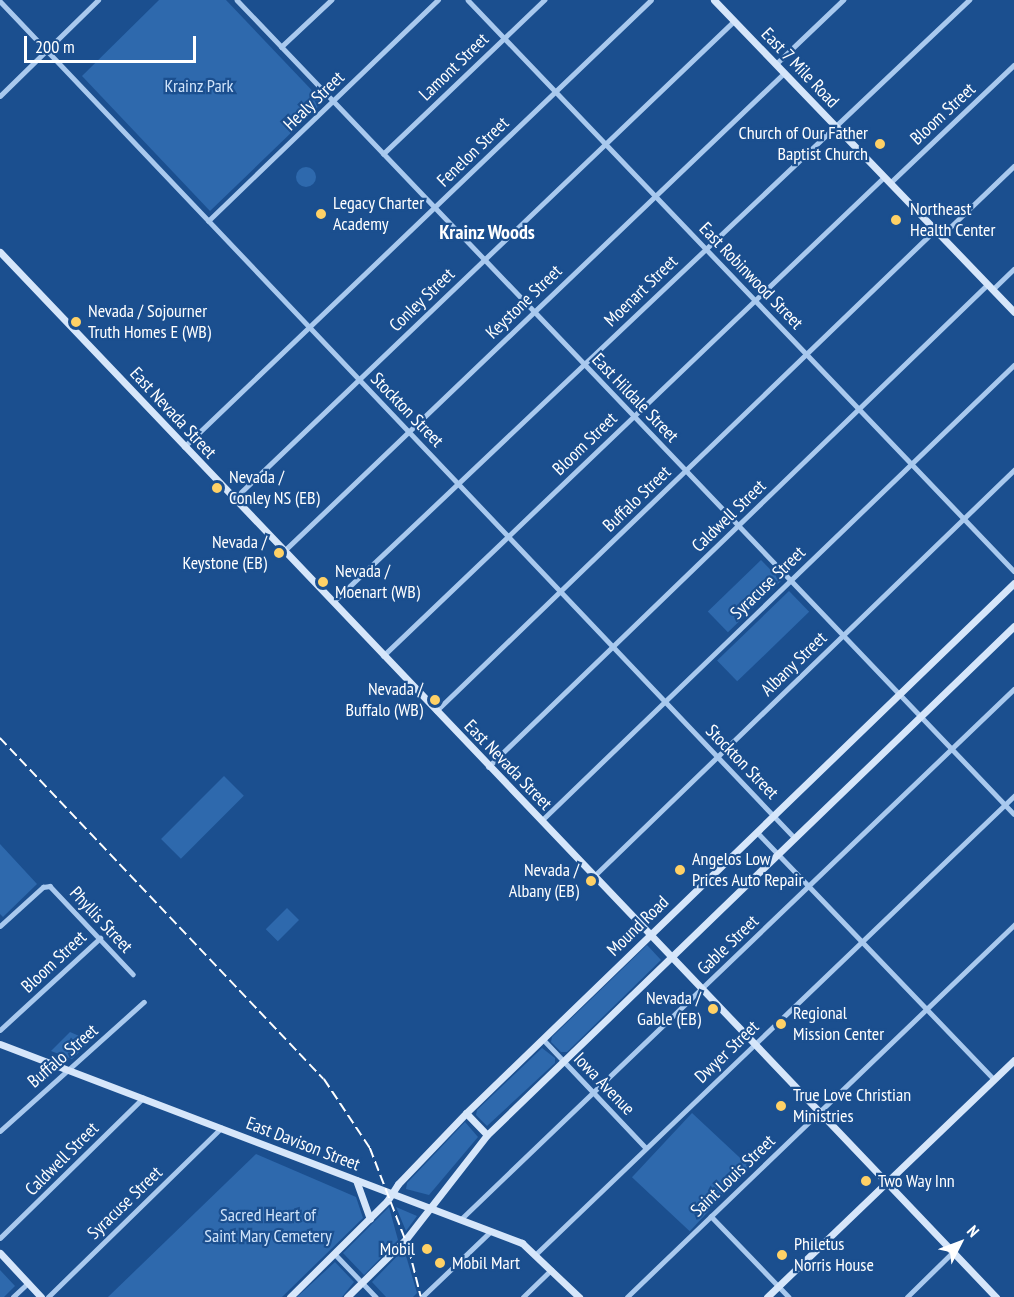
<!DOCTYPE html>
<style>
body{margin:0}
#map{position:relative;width:1014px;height:1297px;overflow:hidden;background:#1b4f8f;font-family:"PT Sans Narrow",sans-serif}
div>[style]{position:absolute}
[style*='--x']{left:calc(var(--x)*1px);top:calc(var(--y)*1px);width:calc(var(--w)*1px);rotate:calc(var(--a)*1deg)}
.green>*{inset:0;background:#2e69ad;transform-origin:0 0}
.round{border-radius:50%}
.street>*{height:4.5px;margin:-2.25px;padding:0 2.25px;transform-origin:2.25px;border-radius:2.25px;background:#a9c9ee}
.secondary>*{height:7px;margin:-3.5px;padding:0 3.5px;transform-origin:3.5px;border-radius:3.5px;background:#d6e6fa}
.rail>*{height:1.5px;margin-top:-0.75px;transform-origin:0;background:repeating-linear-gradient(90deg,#fff 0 10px,transparent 0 14.5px)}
.dots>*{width:16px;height:16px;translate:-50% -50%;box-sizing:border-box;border:3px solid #1b4f8f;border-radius:50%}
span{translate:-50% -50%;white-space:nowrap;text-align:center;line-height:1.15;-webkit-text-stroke:4.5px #1b4f8f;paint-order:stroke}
.street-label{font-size:18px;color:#fff}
.park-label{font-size:18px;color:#cfe3fa}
.poi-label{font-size:18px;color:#fff}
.right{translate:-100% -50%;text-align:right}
.left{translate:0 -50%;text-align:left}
.neighbourhood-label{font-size:20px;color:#fff;font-weight:700}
.north{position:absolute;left:930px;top:1213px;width:60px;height:60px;-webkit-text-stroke:4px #1b4f8f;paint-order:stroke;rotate:48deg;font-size:16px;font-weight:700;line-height:24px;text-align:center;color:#fff}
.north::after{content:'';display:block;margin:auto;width:21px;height:27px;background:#fff;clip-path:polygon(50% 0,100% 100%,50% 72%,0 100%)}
.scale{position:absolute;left:24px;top:36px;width:172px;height:27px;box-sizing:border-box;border:3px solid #fff;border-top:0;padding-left:8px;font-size:18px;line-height:21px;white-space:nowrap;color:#fff;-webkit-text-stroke:4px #1b4f8f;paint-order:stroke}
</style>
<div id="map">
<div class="green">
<div style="clip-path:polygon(159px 0,226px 0,323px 102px,210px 211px,82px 76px)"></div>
<div class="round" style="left:296px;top:167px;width:20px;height:20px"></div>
<div style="left:761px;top:560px;width:29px;height:74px;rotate:46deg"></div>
<div style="left:789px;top:591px;width:29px;height:100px;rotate:46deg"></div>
<div style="left:224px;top:776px;width:28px;height:89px;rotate:45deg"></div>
<div style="clip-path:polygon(0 844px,37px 884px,3px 917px,0 914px)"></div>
<div style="left:287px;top:908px;width:17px;height:30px;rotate:45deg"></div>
<div style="clip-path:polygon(647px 945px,661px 960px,567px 1052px,561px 1052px,551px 1042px,552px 1037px)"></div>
<div style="clip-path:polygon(70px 1032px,91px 1041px,72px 1059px,51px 1051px)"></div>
<div style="clip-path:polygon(542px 1048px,555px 1058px,555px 1063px,487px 1126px,476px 1115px,477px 1110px)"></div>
<div style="left:692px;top:1113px;width:79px;height:88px;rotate:43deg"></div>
<div style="clip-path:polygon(465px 1122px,478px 1137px,429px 1195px,406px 1189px,407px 1183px)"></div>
<div style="clip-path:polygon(256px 1154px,356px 1197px,363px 1218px,282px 1297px,108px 1297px)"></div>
<div style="clip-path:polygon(389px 1207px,398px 1240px,364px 1275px,343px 1253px)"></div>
<div style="clip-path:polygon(396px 1207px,417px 1216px,406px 1231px)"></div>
<div style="clip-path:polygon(404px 1249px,417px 1293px,413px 1297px,386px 1297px,372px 1282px)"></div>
<div style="clip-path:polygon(335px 1262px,354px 1282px,342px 1297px,297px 1297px)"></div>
<div style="clip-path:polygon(0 1270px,15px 1286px,4px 1297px,0 1297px)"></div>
</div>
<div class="street">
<div style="--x:237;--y:0;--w:1125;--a:46.33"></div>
<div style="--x:468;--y:0;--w:790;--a:46.28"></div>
<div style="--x:0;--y:1;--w:1153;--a:46.48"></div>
<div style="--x:281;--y:47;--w:69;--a:-43.2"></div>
<div style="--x:776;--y:64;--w:93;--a:-43.7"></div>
<div style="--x:0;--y:96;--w:137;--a:-44.4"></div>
<div style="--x:383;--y:154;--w:223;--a:-43.7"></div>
<div style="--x:890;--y:183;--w:171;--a:-43.6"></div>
<div style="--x:208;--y:221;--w:319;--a:-43.9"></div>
<div style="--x:941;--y:236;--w:101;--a:-43.8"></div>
<div style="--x:992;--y:290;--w:30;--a:-44"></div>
<div style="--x:184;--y:447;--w:646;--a:-43.75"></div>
<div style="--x:234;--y:499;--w:692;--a:-43.71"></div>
<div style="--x:283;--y:552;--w:693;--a:-43.71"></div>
<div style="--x:333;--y:602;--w:876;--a:-43.43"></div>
<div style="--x:383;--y:656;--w:693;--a:-43.71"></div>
<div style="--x:436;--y:711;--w:693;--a:-43.95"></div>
<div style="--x:488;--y:767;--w:694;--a:-44.01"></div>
<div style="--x:541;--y:821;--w:657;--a:-43.95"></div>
<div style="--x:757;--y:832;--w:342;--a:46.2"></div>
<div style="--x:593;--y:877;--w:586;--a:-44.03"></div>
<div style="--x:0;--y:926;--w:58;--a:-42.2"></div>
<div style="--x:43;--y:887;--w:7;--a:-8"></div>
<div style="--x:50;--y:886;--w:121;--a:46.7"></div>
<div style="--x:0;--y:1030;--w:136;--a:-42.6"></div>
<div style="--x:543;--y:1039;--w:150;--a:46.6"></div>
<div style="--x:0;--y:1131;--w:193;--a:-41.9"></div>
<div style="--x:711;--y:1216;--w:112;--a:46.1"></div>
<div style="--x:460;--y:1220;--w:767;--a:-43.79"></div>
<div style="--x:0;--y:1238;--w:200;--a:-44.4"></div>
<div style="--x:537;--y:1253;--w:661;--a:-43.77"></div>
<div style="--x:335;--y:1254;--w:59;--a:46.4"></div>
<div style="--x:13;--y:1297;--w:21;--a:-43"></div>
<div style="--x:48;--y:1297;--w:242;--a:-44.3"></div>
<div style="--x:422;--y:1297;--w:94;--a:-43.7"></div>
<div style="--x:523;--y:1297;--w:39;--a:-44"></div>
<div style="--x:627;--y:1297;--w:537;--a:-43.87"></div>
<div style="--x:907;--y:1297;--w:64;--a:-44.4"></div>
</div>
<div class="secondary">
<div style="--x:714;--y:0;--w:433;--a:46.1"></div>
<div style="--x:0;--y:252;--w:1444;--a:46.38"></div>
<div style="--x:0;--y:1044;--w:559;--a:20.87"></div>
<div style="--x:522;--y:1243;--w:79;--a:43.5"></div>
<div style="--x:466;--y:1113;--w:30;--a:46"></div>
<div style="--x:356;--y:1180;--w:41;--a:70.3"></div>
<div style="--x:0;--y:1253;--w:60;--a:47"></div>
<div style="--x:290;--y:1297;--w:136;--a:-44.7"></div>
<div style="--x:387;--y:1201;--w:20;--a:-57"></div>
<div style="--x:398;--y:1184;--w:98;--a:-46.2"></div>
<div style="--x:466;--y:1113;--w:762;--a:-44.04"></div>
<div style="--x:347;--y:1297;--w:83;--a:-44.5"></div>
<div style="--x:406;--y:1239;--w:132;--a:-52.1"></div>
<div style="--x:487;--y:1135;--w:733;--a:-44"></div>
<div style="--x:767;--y:1297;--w:342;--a:-43.8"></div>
</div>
<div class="rail">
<div style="--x:0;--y:738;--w:470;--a:46.5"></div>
<div style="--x:324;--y:1079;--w:83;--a:56.3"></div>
<div style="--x:370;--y:1148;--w:108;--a:68.9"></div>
<div style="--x:409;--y:1249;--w:49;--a:76"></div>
</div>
<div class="dots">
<div style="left:880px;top:144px;background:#ffd166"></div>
<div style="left:321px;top:214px;background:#ffd166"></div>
<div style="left:896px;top:220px;background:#ffd166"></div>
<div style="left:76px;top:322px;background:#ffd166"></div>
<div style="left:217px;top:488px;background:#ffd166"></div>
<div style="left:279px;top:553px;background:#ffd166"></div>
<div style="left:323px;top:582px;background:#ffd166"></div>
<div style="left:435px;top:700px;background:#ffd166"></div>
<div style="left:680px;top:870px;background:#ffd166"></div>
<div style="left:591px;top:881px;background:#ffd166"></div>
<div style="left:713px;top:1009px;background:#ffd166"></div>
<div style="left:781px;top:1024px;background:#ffd166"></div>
<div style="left:781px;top:1106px;background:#ffd166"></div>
<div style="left:866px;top:1181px;background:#ffd166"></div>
<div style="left:427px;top:1249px;background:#ffd166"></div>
<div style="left:782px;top:1255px;background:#ffd166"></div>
<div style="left:440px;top:1263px;background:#ffd166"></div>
</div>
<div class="street-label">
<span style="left:454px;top:67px;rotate:-44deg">Lamont Street</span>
<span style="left:800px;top:68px;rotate:46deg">East 7 Mile Road</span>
<span style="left:314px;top:101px;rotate:-44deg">Healy Street</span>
<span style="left:943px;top:114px;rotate:-43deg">Bloom Street</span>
<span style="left:473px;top:152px;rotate:-44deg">Fenelon Street</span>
<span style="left:751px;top:276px;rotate:46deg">East Robinwood Street</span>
<span style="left:641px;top:291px;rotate:-44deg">Moenart Street</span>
<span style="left:422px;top:300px;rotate:-44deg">Conley Street</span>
<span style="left:524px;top:302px;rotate:-44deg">Keystone Street</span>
<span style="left:635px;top:398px;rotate:46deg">East Hildale Street</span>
<span style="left:407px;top:410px;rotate:46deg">Stockton Street</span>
<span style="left:173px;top:413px;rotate:47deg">East Nevada Street</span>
<span style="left:585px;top:444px;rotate:-44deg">Bloom Street</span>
<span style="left:637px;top:499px;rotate:-44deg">Buffalo Street</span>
<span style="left:729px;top:516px;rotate:-44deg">Caldwell Street</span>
<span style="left:768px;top:583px;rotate:-44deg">Syracuse Street</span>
<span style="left:794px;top:664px;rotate:-44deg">Albany Street</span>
<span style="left:742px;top:762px;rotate:46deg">Stockton Street</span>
<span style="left:508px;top:765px;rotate:46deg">East Nevada Street</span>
<span style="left:101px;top:920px;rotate:47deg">Phyllis Street</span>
<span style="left:638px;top:926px;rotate:-44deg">Mound Road</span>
<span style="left:728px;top:945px;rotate:-44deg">Gable Street</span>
<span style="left:54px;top:962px;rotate:-43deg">Bloom Street</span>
<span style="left:727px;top:1052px;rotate:-44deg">Dwyer Street</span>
<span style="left:63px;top:1056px;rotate:-41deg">Buffalo Street</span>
<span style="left:604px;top:1084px;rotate:46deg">Iowa Avenue</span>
<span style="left:303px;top:1144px;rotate:21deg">East Davison Street</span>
<span style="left:62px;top:1159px;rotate:-45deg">Caldwell Street</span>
<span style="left:733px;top:1176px;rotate:-44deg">Saint Louis Street</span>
<span style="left:125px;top:1203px;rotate:-44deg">Syracuse Street</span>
</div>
<div class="park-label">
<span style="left:199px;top:86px">Krainz Park</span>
<span style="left:268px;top:1226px">Sacred Heart of<br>Saint Mary Cemetery</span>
</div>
<div class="poi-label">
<span class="right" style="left:868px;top:144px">Church of Our Father<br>Baptist Church</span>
<span class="left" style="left:333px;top:214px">Legacy Charter<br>Academy</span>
<span class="left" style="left:910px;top:220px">Northeast<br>Health Center</span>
<span class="left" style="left:88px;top:322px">Nevada / Sojourner<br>Truth Homes E (WB)</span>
<span class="left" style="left:229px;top:488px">Nevada /<br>Conley NS (EB)</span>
<span class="right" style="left:267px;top:553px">Nevada /<br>Keystone (EB)</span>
<span class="left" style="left:335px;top:582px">Nevada /<br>Moenart (WB)</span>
<span class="right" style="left:423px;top:700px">Nevada /<br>Buffalo (WB)</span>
<span class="left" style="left:692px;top:870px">Angelos Low<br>Prices Auto Repair</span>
<span class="right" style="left:579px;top:881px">Nevada /<br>Albany (EB)</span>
<span class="right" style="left:701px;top:1009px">Nevada /<br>Gable (EB)</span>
<span class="left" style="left:793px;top:1024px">Regional<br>Mission Center</span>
<span class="left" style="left:793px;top:1106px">True Love Christian<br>Ministries</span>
<span class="left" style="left:878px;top:1181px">Two Way Inn</span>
<span class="left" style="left:794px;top:1255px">Philetus<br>Norris House</span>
<span class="right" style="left:415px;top:1249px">Mobil</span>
<span class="left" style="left:452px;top:1263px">Mobil Mart</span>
</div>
<div class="neighbourhood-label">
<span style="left:487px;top:232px">Krainz Woods</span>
</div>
<div class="north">N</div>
<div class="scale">200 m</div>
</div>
